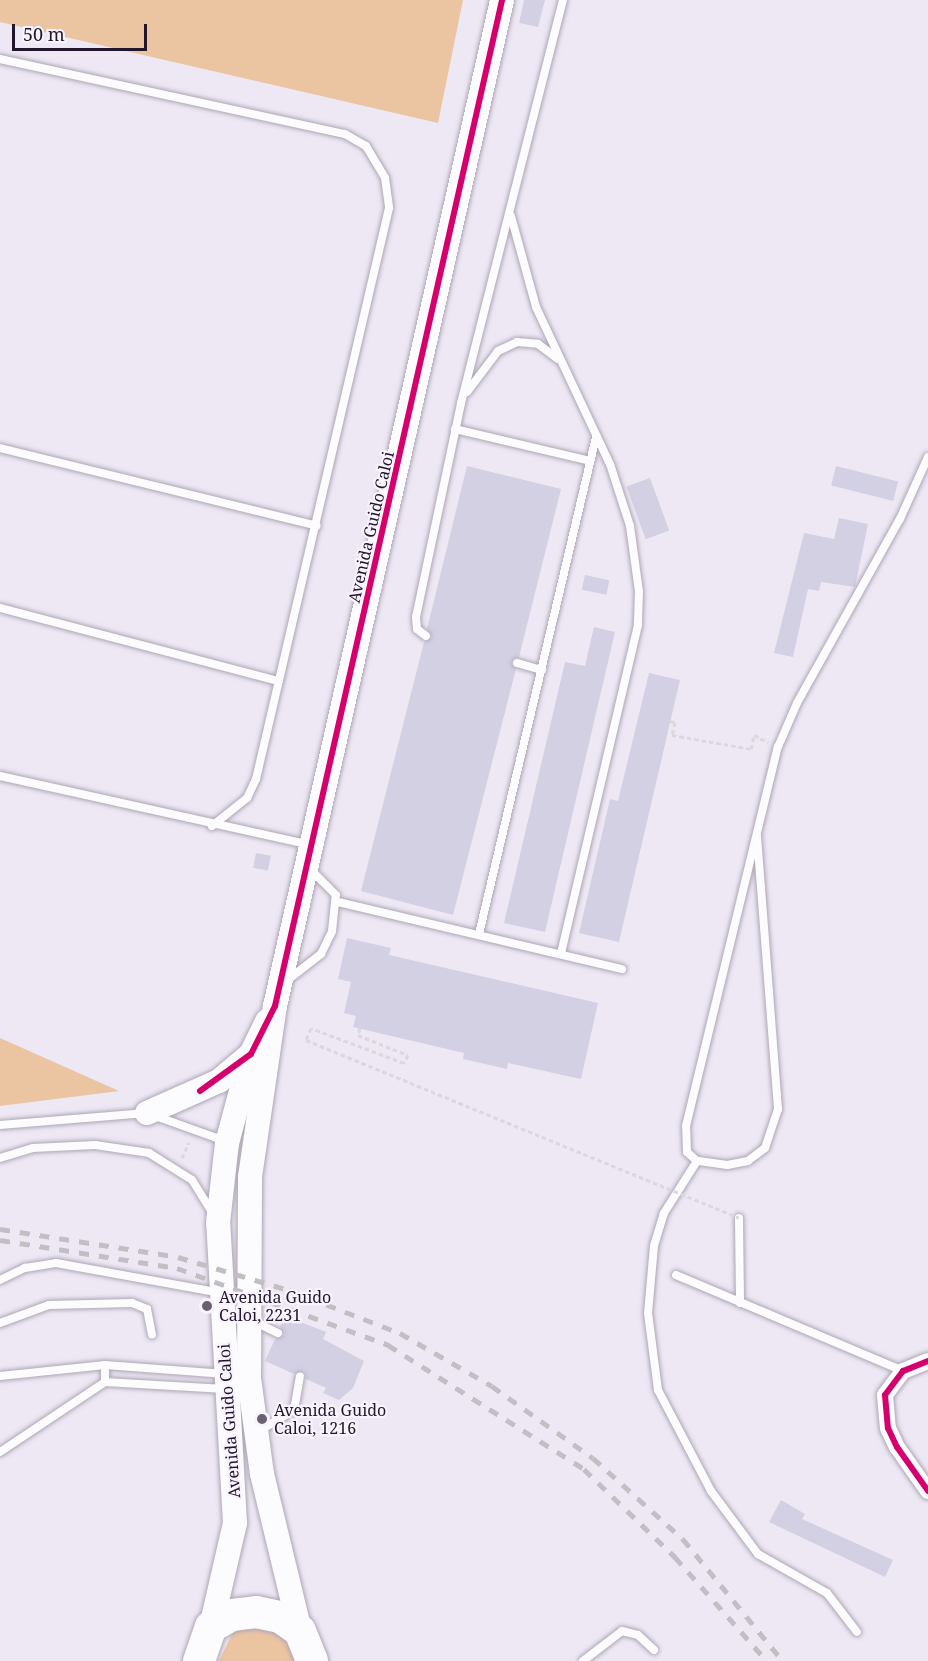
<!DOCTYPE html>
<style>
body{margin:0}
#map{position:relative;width:928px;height:1661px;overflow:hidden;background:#eee8f5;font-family:"Noto Serif",serif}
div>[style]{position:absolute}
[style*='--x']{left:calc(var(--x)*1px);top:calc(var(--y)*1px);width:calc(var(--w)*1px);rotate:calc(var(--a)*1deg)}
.green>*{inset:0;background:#ebc4a2}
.building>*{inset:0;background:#d3d0e3;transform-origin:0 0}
.path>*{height:3px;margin-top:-1.5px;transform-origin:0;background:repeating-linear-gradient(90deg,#dad8dc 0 4.5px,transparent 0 7.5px)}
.roads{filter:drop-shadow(0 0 2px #aea6b5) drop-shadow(0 0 2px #aea6b5)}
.service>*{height:8px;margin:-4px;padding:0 4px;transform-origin:4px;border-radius:4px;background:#fcfcfe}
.minor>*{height:16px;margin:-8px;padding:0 8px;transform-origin:8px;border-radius:8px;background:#fcfcfe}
.secondary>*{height:24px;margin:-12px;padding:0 12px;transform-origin:12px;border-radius:12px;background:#fcfcfe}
.motorway>*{height:32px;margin:-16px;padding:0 16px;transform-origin:16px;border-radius:16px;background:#fcfcfe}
.rail>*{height:4.5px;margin-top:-2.25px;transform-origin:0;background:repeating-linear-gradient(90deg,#c1bfc3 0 10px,transparent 0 20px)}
.path-bridge>*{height:3px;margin-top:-1.5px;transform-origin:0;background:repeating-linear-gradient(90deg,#dad8dc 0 4.5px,transparent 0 7.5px)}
.cycleway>*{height:6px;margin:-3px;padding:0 3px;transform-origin:3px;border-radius:3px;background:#d6006c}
.dots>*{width:16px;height:16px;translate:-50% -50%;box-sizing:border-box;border:3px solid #f8f3fe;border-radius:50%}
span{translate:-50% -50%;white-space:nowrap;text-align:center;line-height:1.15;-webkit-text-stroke:4.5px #f8f3fe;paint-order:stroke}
.street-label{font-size:16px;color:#21162a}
.poi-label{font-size:16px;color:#21162a}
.left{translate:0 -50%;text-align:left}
.scale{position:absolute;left:12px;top:24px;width:135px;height:27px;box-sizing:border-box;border:3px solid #21162a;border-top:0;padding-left:8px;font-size:18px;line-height:21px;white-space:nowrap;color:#21162a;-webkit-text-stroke:4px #f8f3fe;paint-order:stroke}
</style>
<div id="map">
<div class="green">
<div style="clip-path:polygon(0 0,463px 0,438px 123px,0 22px)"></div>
<div style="clip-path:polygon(0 1038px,119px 1091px,0 1106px)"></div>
<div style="clip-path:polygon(236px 1626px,282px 1628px,295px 1661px,219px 1661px)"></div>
</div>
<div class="building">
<div style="clip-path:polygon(524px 0,545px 0,538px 27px,519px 23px)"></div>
<div style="clip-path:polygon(467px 466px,561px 489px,519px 657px,511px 662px,516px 669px,453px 915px,361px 891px,424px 642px,432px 637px,427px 629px)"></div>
<div style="left:836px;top:466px;width:64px;height:20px;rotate:14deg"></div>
<div style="left:650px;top:478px;width:56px;height:25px;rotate:70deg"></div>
<div style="clip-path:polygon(839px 518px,868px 524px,855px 587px,821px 582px,819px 591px,808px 589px,793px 657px,774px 653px,804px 533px,834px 539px)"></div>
<div style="left:585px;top:575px;width:25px;height:15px;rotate:12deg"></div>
<div style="clip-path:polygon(594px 627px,615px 632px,545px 932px,504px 923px,565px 662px,585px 666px)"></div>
<div style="clip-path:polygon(649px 673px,680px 680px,619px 942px,579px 933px,610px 799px,618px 801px)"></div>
<div style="left:256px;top:853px;width:15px;height:15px;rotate:11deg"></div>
<div style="clip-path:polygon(347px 938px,391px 948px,389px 955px,598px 1003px,581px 1079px,508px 1063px,507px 1069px,463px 1059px,464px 1053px,353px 1027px,356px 1016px,344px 1013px,351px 982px,338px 979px)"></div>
<div style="clip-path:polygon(285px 1316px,326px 1332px,323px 1339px,364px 1361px,353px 1388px,339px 1400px,323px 1393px,326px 1388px,306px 1379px,304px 1372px,294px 1374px,265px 1361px,275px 1339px,284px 1335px,280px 1327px)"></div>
<div style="clip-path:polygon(781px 1500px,805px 1514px,802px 1519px,893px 1560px,885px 1577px,769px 1522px)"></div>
</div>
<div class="path">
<div style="--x:670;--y:721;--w:5;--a:11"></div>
<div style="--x:675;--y:722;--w:13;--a:103"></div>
<div style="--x:672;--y:735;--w:80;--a:10"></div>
<div style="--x:751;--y:749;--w:14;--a:-78"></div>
<div style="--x:754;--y:735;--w:16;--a:27"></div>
<div style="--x:182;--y:1158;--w:17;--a:-66"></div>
</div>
<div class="roads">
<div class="service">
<div style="--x:0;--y:59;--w:353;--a:12.3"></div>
<div style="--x:345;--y:134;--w:24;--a:30"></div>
<div style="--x:366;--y:146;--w:37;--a:59"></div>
<div style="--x:385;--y:178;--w:30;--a:82"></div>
<div style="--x:389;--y:208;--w:586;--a:103.11"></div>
<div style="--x:256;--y:779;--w:21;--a:115"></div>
<div style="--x:247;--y:798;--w:45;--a:141.3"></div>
<div style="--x:511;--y:216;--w:94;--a:74.6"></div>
<div style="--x:536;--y:307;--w:174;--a:64.8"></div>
<div style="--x:610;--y:464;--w:65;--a:72.1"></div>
<div style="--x:630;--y:526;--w:67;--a:82.2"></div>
<div style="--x:639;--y:592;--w:33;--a:92"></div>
<div style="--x:638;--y:625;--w:338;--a:103.2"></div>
<div style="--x:467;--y:392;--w:51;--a:-52.9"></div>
<div style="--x:498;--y:351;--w:21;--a:-25"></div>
<div style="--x:517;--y:342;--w:21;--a:5"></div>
<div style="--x:538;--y:344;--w:25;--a:37"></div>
<div style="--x:455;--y:429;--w:139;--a:13.3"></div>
<div style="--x:0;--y:448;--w:326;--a:13.8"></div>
<div style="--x:0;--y:608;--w:288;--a:14.7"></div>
<div style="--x:426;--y:636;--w:11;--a:-142"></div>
<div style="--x:417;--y:629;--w:12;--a:-95"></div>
<div style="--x:416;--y:617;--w:219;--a:-78.1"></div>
<div style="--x:461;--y:403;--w:416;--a:-75.8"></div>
<div style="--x:517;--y:663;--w:26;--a:16"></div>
<div style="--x:0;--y:776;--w:318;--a:12.5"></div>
<div style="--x:757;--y:836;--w:274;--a:85.6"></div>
<div style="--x:778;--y:1109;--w:41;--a:108.4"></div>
<div style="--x:765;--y:1148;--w:21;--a:143"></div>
<div style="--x:748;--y:1161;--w:21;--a:169"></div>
<div style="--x:727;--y:1165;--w:30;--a:-172"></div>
<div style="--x:697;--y:1161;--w:13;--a:-138"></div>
<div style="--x:687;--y:1152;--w:26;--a:-92"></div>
<div style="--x:686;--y:1126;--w:390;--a:-76.4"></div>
<div style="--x:778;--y:747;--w:48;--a:-66.6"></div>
<div style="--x:797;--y:703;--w:211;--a:-60.8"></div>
<div style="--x:900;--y:519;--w:68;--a:-65.7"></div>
<div style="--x:338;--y:902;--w:292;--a:13.3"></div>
<div style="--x:479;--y:934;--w:511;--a:-76.75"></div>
<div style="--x:285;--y:982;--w:46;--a:-37.9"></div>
<div style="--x:321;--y:954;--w:25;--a:-64"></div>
<div style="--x:332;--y:931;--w:36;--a:-84"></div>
<div style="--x:336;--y:895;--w:37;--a:-135"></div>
<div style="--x:0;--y:1125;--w:147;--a:-4.7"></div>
<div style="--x:147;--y:1113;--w:83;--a:19.7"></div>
<div style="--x:0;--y:1158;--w:34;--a:-17"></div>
<div style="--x:33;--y:1148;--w:62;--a:-2.8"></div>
<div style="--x:95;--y:1145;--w:55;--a:8.4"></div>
<div style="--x:149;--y:1153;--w:51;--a:32.1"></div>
<div style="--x:192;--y:1180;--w:40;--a:58"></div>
<div style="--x:697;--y:1161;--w:62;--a:122.4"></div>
<div style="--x:664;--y:1213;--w:34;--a:107"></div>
<div style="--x:654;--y:1246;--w:67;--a:95.1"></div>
<div style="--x:648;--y:1313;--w:78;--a:82.6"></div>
<div style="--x:658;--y:1390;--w:114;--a:62.3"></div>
<div style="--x:711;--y:1491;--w:79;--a:53.3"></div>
<div style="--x:758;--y:1554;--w:79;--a:29.5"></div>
<div style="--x:827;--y:1593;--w:49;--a:52.4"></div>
<div style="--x:739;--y:1218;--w:85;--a:89.3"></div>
<div style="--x:676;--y:1275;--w:246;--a:22.9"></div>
<div style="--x:0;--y:1280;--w:28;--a:-26"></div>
<div style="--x:25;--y:1268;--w:31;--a:-9"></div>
<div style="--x:56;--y:1263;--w:168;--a:10.3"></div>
<div style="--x:251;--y:1320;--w:30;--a:26"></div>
<div style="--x:0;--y:1323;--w:52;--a:-20.2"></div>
<div style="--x:49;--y:1305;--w:83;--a:-1.4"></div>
<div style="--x:132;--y:1303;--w:16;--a:22"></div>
<div style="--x:147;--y:1309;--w:26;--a:79"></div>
<div style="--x:0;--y:1376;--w:106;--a:-6"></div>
<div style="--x:105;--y:1365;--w:121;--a:4.3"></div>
<div style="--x:105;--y:1382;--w:120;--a:3.3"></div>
<div style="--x:259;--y:1431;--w:41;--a:-31"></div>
<div style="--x:294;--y:1410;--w:34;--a:-80"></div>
<div style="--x:0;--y:1452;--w:126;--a:-33.7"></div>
<div style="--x:105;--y:1382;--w:17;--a:-90"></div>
<div style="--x:583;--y:1661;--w:49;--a:-37.6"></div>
<div style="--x:622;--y:1631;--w:16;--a:14"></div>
<div style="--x:638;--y:1635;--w:22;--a:43"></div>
</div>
<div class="minor">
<div style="--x:928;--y:1361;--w:27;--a:158"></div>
<div style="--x:903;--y:1371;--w:30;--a:127"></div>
<div style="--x:885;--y:1395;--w:33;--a:85"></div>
<div style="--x:888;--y:1428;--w:21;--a:65"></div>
<div style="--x:897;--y:1447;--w:54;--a:54.8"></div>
</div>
<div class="secondary">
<div style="--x:147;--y:1113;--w:79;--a:-24"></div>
<div style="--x:219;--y:1081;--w:42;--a:-40.2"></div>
<div style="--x:211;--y:1627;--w:107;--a:-77"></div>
<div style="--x:235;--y:1523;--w:300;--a:-93.2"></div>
<div style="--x:218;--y:1223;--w:81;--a:-83.6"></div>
<div style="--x:227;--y:1143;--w:92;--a:-74.9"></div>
<div style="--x:251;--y:1054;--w:37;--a:-64"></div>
<div style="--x:300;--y:1631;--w:162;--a:-103.6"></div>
<div style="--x:262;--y:1474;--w:97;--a:-97.7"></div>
<div style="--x:249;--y:1378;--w:201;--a:-89.7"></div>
<div style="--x:250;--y:1177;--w:173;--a:-81.7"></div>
<div style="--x:275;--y:1006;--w:1031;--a:-77.28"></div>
</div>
<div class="motorway">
<div style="--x:199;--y:1661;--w:36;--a:-71"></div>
<div style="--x:211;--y:1627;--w:24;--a:-30"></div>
<div style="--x:232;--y:1615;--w:24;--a:-7"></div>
<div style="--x:256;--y:1612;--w:25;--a:12"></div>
<div style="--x:280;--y:1617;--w:24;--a:35"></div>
<div style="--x:300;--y:1631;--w:32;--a:68"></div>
</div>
</div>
<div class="rail">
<div style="--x:0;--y:1229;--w:180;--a:8.9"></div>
<div style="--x:178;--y:1257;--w:116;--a:16.6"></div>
<div style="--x:289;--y:1290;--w:119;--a:21.2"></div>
<div style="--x:400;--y:1333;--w:106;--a:29.9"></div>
<div style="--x:492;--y:1386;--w:124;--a:35.5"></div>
<div style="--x:593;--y:1458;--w:121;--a:42"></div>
<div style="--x:683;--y:1539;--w:158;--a:50.7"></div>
<div style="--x:0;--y:1240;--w:179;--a:9"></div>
<div style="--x:177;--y:1268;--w:225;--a:20"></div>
<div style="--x:388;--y:1345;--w:232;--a:32.3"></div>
<div style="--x:584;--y:1469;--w:127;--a:44"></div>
<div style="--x:675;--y:1557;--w:139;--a:48.5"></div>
</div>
<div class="path-bridge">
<div style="--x:360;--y:1028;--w:7;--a:106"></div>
<div style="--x:358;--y:1035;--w:54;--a:21.8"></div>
<div style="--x:408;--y:1055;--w:9;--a:117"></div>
<div style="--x:404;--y:1063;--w:99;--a:-159.4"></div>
<div style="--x:311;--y:1028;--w:13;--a:113"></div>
<div style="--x:306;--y:1040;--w:468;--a:22.3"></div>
</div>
<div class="cycleway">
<div style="--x:200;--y:1091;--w:63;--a:-36"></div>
<div style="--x:251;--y:1054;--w:54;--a:-63.4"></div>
<div style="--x:275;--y:1006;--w:1031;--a:-77.28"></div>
<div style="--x:928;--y:1361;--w:27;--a:158"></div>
<div style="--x:903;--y:1371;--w:30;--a:127"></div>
<div style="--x:885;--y:1395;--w:33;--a:85"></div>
<div style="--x:888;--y:1428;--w:21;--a:65"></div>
<div style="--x:897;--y:1447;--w:54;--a:54.8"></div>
</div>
<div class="dots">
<div style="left:207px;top:1306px;background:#696071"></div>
<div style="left:262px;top:1419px;background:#696071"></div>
</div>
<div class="street-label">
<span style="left:371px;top:527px;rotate:-77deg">Avenida Guido Caloi</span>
<span style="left:229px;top:1421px;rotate:-94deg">Avenida Guido Caloi</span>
</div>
<div class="poi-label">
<span class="left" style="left:219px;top:1306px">Avenida Guido<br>Caloi, 2231</span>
<span class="left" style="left:274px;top:1419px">Avenida Guido<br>Caloi, 1216</span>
</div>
<div class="scale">50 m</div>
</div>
